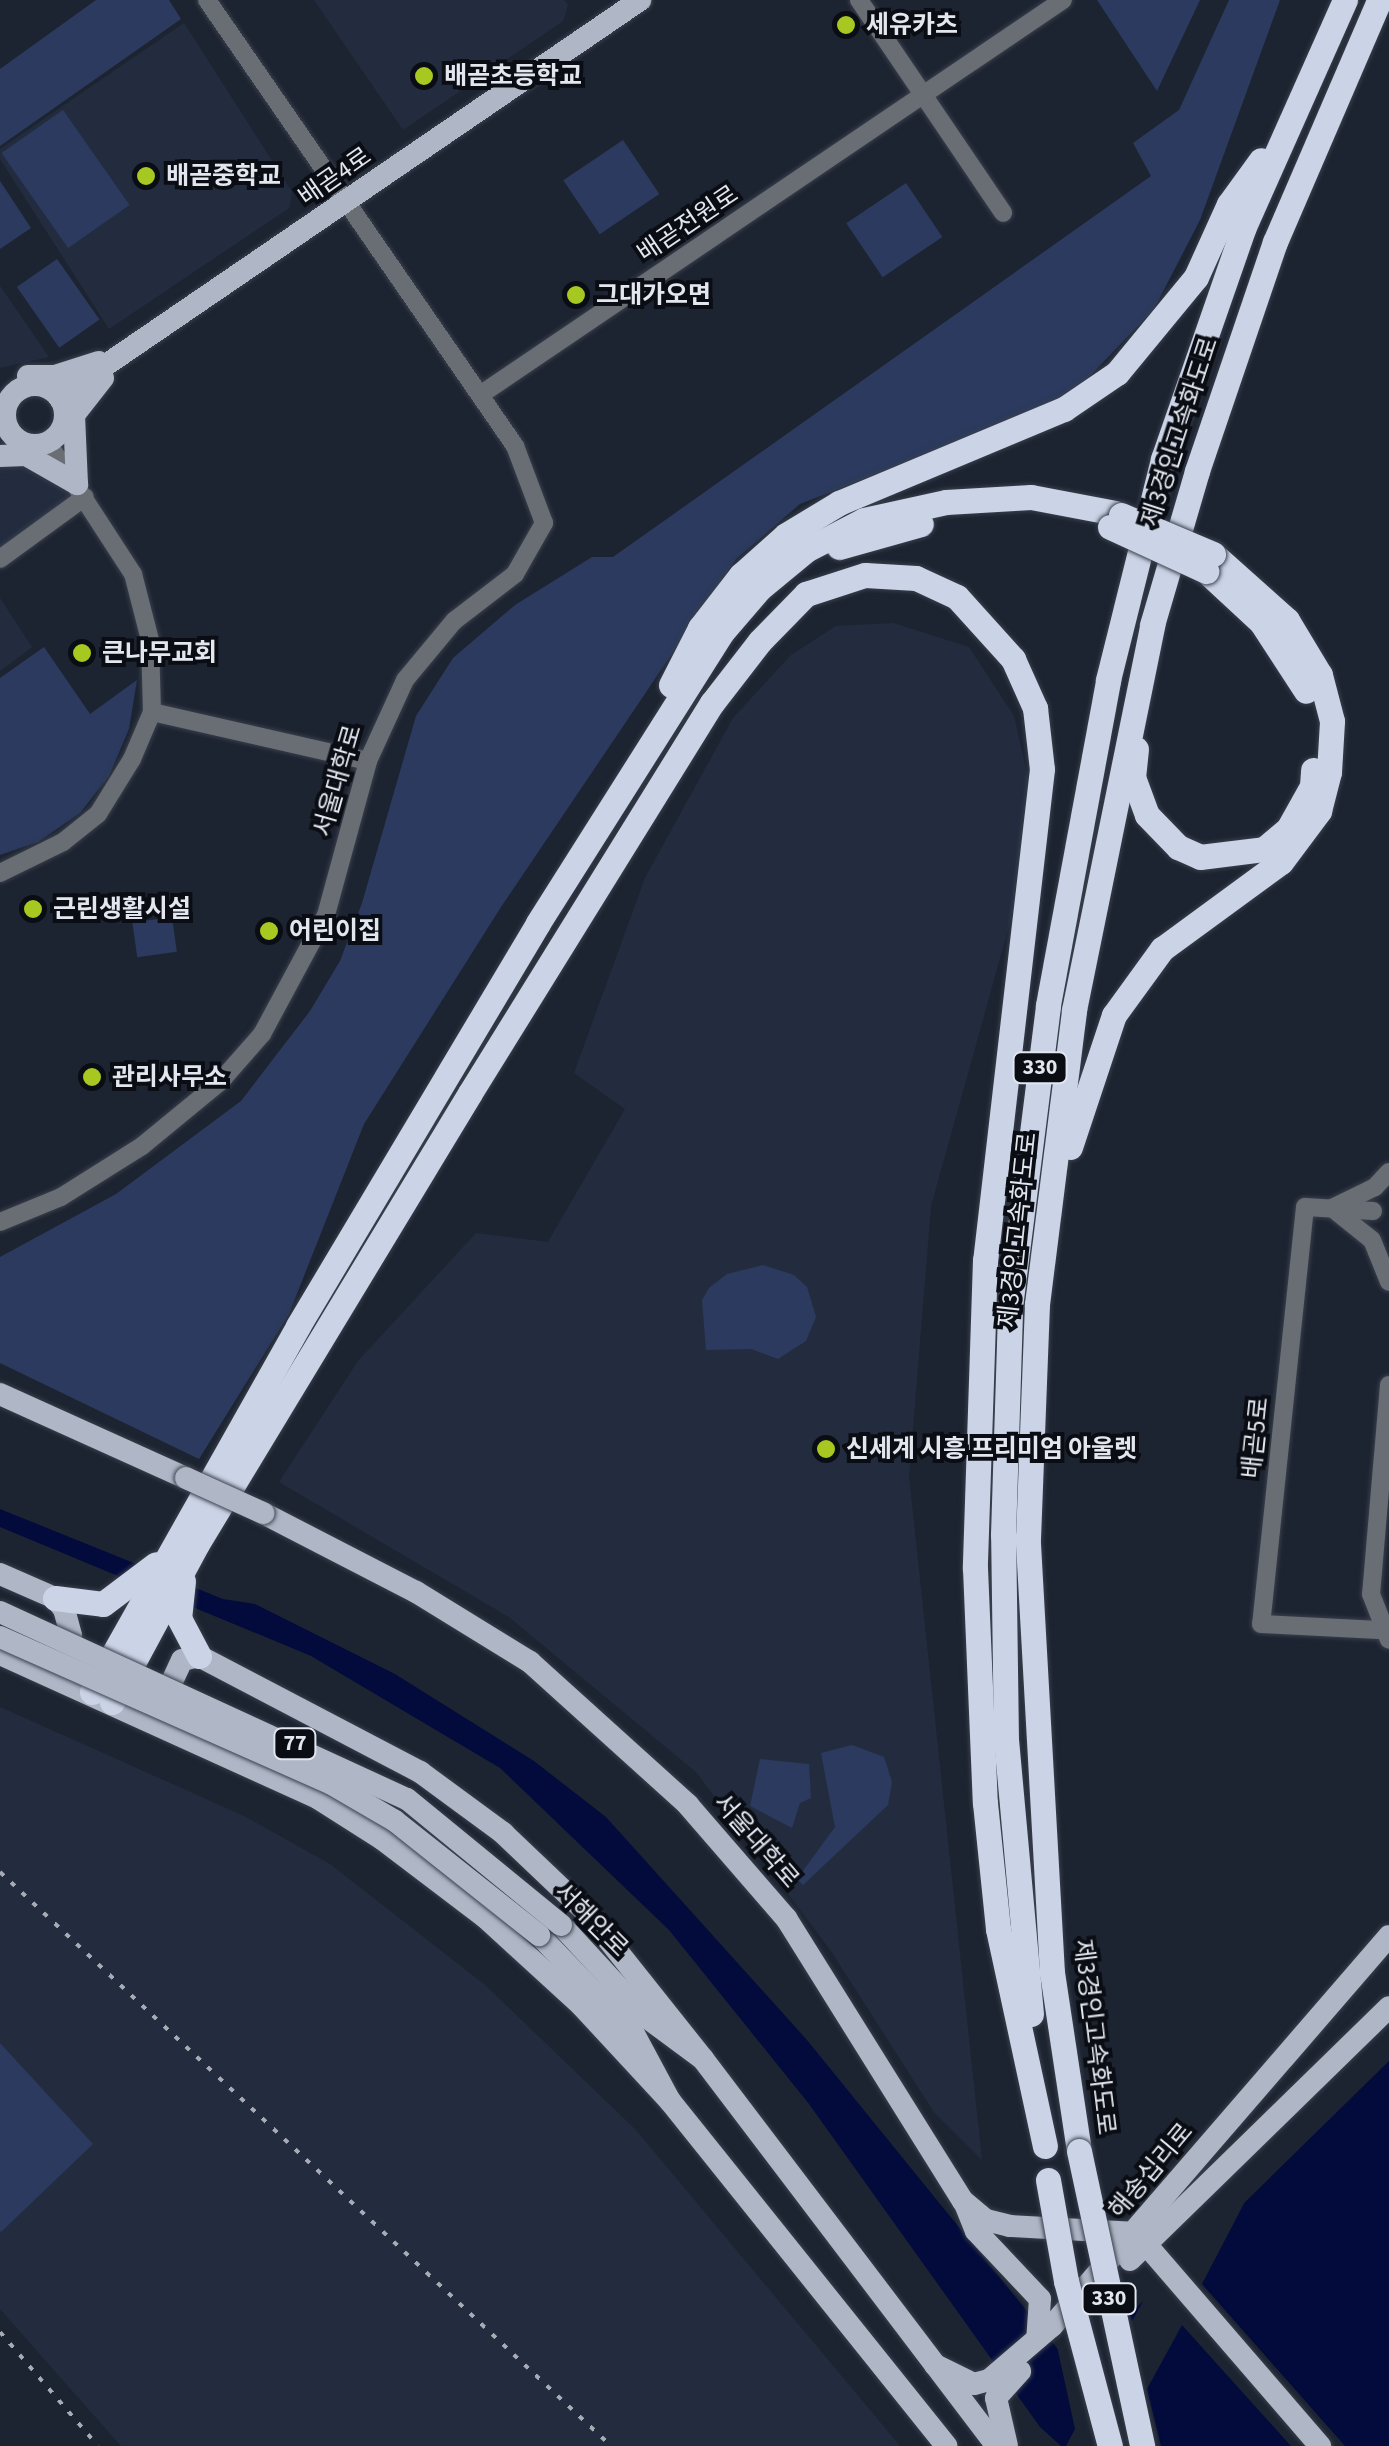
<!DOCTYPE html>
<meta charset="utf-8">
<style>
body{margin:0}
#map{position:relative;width:1389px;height:2446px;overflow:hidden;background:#1d2431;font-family:"Source Sans 3","Noto Sans KR",sans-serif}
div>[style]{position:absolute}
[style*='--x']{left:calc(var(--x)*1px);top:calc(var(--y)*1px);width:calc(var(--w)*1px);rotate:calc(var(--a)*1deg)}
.built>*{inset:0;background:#232c3f}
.green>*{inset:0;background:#2b3a5e;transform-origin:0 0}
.water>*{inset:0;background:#020b3c}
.pier>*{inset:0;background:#1d2431}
.roads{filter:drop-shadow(0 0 2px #393f4c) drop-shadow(0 0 2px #393f4c)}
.minor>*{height:18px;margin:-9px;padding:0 9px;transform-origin:9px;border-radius:9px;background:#696d74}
.major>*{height:22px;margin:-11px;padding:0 11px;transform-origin:11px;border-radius:11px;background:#afb7c6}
.major>.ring{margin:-11px;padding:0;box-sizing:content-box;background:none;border:22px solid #afb7c6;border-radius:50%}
.highway>*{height:25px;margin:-12.5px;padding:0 12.5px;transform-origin:12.5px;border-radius:12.5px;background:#cbd4e6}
.rail>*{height:4px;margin-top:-2px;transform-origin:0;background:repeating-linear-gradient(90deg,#a6abb5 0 5px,transparent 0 15px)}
.bridges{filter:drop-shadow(0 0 2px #393f4c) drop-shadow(0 0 2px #393f4c)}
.major-bridge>*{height:22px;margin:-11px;padding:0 11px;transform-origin:11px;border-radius:11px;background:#afb7c6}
.highway-bridge>*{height:25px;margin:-12.5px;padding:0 12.5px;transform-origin:12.5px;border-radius:12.5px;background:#cbd4e6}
.dots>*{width:28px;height:28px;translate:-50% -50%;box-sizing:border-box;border:5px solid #0a0d13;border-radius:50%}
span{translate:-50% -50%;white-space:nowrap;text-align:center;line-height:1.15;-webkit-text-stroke:8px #0a0d13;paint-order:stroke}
.shield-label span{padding:2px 8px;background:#0a0d13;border:2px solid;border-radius:8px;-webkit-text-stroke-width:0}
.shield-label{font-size:22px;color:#e2e6ef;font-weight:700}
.poi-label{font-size:25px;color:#e2e6ef;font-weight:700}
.left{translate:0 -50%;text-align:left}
.street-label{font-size:25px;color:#e2e6ef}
</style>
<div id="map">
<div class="built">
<div style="clip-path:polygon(314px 0,564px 0,568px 5px,563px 21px,403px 130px)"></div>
<div style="clip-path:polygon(184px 23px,292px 192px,289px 208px,109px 329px,0 159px,0 149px)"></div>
<div style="clip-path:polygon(0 286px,49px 357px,0 368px)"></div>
<div style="clip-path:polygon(0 461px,50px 468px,73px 498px,0 550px)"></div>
<div style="clip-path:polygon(0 598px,32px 647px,0 671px)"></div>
<div style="clip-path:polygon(893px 623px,969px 647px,1014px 716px,1031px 791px,1024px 872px,931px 1206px,909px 1477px,982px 2160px,934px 2112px,831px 1951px,696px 1772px,509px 1617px,279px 1482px,358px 1361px,476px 1233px,548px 1242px,625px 1109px,574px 1073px,645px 878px,733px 718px,791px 655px,836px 626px)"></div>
<div style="clip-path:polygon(0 1707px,244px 1816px,330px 1864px,485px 1985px,636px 2130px,900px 2446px,121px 2446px,0 2309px)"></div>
</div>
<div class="green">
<div style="clip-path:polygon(96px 0,169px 0,181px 19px,0 146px,0 69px)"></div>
<div style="clip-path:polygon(1097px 0,1200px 0,1157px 91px)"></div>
<div style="clip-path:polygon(1229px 0,1280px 0,1200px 220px,1154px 309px,1067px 400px,800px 504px,736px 559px,501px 907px,364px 1124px,289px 1314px,199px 1459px,0 1363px,0 1257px,116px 1194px,241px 1101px,310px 1011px,340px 961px,362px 903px,416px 716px,453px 658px,515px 605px,592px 557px,613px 557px,1151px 176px,1133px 143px,1179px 110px)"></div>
<div style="left:63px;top:110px;width:116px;height:75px;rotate:55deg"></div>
<div style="left:623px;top:140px;width:65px;height:72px;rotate:56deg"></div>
<div style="clip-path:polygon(0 181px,31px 228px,0 249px)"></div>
<div style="left:906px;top:183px;width:65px;height:72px;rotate:56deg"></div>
<div style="left:57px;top:259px;width:74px;height:49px;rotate:55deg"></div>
<div style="clip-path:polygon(44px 647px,90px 714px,137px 680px,129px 729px,109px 776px,80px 813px,38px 842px,0 855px,0 678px)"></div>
<div style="left:172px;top:917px;width:35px;height:40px;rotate:82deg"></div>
<div style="clip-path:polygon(763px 1265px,794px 1275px,807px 1287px,816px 1317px,806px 1341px,778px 1359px,751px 1349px,706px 1350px,702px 1300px,709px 1288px,727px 1274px)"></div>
<div style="clip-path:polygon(852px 1745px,884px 1757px,892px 1782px,888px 1805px,803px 1885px,797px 1879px,835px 1827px,821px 1753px)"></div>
<div style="clip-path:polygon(760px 1759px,809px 1764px,811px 1798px,800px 1803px,792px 1828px,750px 1806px)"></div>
<div style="clip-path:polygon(0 2043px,93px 2144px,1px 2232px,0 2231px)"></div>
</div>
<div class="water">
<div style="clip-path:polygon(0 1509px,223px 1599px,255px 1604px,395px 1674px,534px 1761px,606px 1817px,807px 2040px,1074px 2369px,1142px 2302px,1154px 2296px,1181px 2308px,1189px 2257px,1389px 2061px,1389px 2446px,1061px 2446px,1040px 2427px,809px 2104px,669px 1930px,500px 1768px,311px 1656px,0 1527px)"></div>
</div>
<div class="pier">
<div style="clip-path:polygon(1252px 2188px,1202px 2284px,1345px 2446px,1291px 2446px,1182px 2325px,1147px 2389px,1161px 2446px,1066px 2446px,1075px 2429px,1055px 2337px,1075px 2362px,1129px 2314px,1132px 2321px,1147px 2294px,1167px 2290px,1179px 2303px,1192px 2299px,1181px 2260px)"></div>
</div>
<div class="roads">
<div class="minor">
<div style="--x:859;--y:0;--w:257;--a:55.9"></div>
<div style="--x:480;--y:395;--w:704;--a:-34.12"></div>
<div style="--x:0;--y:559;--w:105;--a:-36.1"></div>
<div style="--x:152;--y:712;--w:221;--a:12.8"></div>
<div style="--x:0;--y:873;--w:70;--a:-26.2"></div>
<div style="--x:63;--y:842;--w:45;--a:-38.7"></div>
<div style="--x:98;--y:814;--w:65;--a:-58.3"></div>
<div style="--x:132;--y:759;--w:51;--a:-66.9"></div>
<div style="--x:152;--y:712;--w:72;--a:-91.6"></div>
<div style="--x:150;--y:640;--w:68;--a:-104.4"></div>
<div style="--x:133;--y:574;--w:156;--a:-123"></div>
<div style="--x:1389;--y:1172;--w:21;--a:133"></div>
<div style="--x:1375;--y:1187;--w:48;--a:154"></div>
<div style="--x:1332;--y:1208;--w:51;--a:38.7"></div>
<div style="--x:1372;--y:1240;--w:45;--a:68"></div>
<div style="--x:1373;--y:1211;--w:68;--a:-176.6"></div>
<div style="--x:1305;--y:1207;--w:419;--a:96"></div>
<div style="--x:1261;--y:1624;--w:119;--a:2.9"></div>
<div style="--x:0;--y:1222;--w:66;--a:-22.3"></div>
<div style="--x:61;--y:1197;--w:96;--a:-32.2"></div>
<div style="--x:142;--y:1146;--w:101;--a:-39.4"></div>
<div style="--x:220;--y:1082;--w:64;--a:-48.8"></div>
<div style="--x:262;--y:1034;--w:135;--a:-61.7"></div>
<div style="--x:326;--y:915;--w:160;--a:-74.7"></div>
<div style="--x:368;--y:761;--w:89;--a:-65.4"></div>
<div style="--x:405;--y:680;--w:77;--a:-50.3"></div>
<div style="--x:454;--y:621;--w:77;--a:-37.6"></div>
<div style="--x:515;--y:574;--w:59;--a:-60.4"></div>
<div style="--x:544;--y:523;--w:82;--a:-110.6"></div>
<div style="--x:515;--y:446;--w:542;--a:-124.63"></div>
<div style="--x:1389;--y:1385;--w:210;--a:94.9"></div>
<div style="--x:1371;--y:1594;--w:49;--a:68.6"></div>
</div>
<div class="major">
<div style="--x:28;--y:376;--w:27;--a:0"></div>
<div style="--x:55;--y:376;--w:46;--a:-17.7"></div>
<div class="ring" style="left:5px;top:385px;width:38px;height:38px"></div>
<div style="--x:59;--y:397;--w:704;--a:-34.34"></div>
<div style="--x:0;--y:456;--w:26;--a:-2"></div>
<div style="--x:26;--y:455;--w:59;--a:29.6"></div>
<div style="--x:77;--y:484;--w:69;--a:-92.5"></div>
<div style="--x:74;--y:415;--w:47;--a:-51.9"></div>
<div style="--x:0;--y:1394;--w:204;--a:24.3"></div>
<div style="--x:263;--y:1513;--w:172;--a:27.3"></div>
<div style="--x:416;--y:1592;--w:134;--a:31.6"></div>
<div style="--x:530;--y:1662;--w:213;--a:42.1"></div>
<div style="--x:688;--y:1805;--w:150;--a:49.1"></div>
<div style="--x:786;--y:1918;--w:334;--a:58"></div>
<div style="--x:963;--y:2201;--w:30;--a:40"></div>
<div style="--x:986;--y:2220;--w:25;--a:14"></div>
<div style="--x:1010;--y:2226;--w:125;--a:3.2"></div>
<div style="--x:0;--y:1574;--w:60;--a:23.6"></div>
<div style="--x:55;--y:1598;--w:14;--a:51"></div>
<div style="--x:64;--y:1609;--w:28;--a:75"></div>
<div style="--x:71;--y:1636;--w:24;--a:123"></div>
<div style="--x:0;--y:1654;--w:350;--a:24.4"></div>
<div style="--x:319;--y:1799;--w:75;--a:32.4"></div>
<div style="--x:382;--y:1839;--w:131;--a:37.2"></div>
<div style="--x:486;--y:1918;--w:130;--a:42.5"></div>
<div style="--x:582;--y:2006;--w:129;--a:47.2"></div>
<div style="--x:162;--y:1703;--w:47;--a:-65.1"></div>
<div style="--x:182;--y:1660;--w:17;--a:-13"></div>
<div style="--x:199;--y:1656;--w:250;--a:27.7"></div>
<div style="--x:420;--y:1772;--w:103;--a:36.3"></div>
<div style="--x:503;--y:1833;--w:116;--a:43.6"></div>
<div style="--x:587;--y:1913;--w:186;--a:51.5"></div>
<div style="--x:561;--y:1925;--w:125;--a:47.3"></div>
<div style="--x:646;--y:2017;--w:71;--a:36.4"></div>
<div style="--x:703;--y:2059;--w:486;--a:52.8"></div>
<div style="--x:539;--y:1935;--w:137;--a:46.2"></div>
<div style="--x:634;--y:2034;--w:76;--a:61.8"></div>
<div style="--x:670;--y:2101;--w:442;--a:51.3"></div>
<div style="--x:965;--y:2204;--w:29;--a:68"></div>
<div style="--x:976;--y:2231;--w:93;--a:46.7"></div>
<div style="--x:1040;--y:2299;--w:39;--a:94"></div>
<div style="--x:1138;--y:2235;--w:279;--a:49.2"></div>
<div style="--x:1130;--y:2260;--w:362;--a:-44.3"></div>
<div style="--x:935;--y:2365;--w:43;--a:26"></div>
<div style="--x:974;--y:2384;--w:16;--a:-15"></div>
<div style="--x:989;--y:2380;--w:83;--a:-40.6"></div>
<div style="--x:1052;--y:2326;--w:515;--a:-49.17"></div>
<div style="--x:1007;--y:2446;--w:49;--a:-102.9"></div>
<div style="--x:996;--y:2398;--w:36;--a:-48"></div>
</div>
<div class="highway">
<div style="--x:839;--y:547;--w:85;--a:-15.7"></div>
<div style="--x:1206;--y:571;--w:75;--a:42.8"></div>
<div style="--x:1261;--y:622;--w:82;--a:56.9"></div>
<div style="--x:671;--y:685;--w:64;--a:-63"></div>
<div style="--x:700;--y:628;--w:67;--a:-52.3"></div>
<div style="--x:741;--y:575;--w:60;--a:-41.6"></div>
<div style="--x:786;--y:535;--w:62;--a:-31.1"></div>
<div style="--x:839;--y:503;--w:244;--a:-22.7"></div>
<div style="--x:1064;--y:409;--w:64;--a:-34.2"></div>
<div style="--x:1117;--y:373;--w:124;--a:-50.5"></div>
<div style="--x:1196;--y:277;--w:80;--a:-65.7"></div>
<div style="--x:1229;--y:204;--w:54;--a:-54"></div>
<div style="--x:1136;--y:749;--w:28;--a:96"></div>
<div style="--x:1133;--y:777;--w:40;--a:69.8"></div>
<div style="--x:1147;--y:815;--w:45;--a:45.9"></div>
<div style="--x:1178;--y:847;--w:24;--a:24"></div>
<div style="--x:1200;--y:857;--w:64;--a:-7.1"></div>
<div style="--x:1264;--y:849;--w:31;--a:-40"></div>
<div style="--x:1288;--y:829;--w:49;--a:-60.8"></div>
<div style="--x:1312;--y:786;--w:16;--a:-86"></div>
<div style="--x:1070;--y:1147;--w:139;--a:-71.6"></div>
<div style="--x:1114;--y:1015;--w:82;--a:-54"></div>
<div style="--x:1162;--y:949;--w:147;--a:-36.2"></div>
<div style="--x:1281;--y:862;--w:64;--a:-53.3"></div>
<div style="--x:1319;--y:811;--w:40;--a:-75.6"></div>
<div style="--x:1329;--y:772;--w:51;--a:-86.6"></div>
<div style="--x:1332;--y:721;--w:48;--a:-104.6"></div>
<div style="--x:1320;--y:675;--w:64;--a:-121"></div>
<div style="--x:1287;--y:620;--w:99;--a:-138.3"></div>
<div style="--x:183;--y:1581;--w:37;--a:96"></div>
<div style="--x:179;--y:1618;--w:43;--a:62.2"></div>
<div style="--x:55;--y:1598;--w:48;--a:7.1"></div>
<div style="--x:103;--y:1604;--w:66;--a:-37"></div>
<div style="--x:92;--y:1692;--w:420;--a:-60.6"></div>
<div style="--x:298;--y:1326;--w:469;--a:-59.2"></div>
<div style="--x:538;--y:923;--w:344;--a:-57.7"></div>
<div style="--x:722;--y:632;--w:57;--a:-49.3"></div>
<div style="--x:759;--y:589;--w:61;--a:-39.7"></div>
<div style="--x:806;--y:550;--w:65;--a:-27.3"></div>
<div style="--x:864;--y:520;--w:84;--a:-12.4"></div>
<div style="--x:946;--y:502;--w:85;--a:-3.4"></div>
<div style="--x:1031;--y:497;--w:86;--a:10.7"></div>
<div style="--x:112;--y:1702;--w:179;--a:-61.7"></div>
<div style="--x:197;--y:1544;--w:527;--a:-58.81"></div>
<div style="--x:470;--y:1093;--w:459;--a:-58.2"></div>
<div style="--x:712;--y:703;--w:78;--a:-52.3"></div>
<div style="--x:760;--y:641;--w:66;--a:-45.6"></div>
<div style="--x:806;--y:594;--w:62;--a:-17.9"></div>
<div style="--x:865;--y:575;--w:51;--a:3.4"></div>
<div style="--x:916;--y:578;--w:45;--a:24.9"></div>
<div style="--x:957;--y:597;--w:84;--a:47.9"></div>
<div style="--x:1013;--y:659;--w:54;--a:65.8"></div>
<div style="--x:1035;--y:708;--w:61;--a:83.5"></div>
<div style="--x:1042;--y:769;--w:494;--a:96.6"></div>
<div style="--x:985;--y:1260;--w:308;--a:91.9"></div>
<div style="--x:975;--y:1568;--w:235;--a:87.6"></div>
<div style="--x:985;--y:1803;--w:127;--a:84.1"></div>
<div style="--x:998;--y:1929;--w:222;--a:77.8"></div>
<div style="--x:1031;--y:2014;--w:274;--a:-95.2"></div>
<div style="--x:1006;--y:1741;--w:206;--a:-90.8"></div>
<div style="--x:1003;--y:1535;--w:228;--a:-88.2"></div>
<div style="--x:1010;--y:1307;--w:304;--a:-82.8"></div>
<div style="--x:1048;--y:1005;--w:330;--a:-79.5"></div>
<div style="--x:1108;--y:680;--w:228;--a:-76"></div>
<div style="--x:1163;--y:459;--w:244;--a:-70.8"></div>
<div style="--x:1243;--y:229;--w:251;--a:-66"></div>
<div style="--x:1079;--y:2151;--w:180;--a:-98.6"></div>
<div style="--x:1052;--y:1973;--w:436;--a:-93.2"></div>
<div style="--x:1028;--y:1538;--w:234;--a:-87.8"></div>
<div style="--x:1037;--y:1304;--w:296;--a:-82.8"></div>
<div style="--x:1074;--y:1010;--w:393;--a:-78.5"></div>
<div style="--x:1152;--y:625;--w:160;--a:-73.7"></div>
<div style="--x:1197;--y:471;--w:242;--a:-71.2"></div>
<div style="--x:1275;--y:242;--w:263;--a:-66.7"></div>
</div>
</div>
<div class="rail">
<div style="--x:0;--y:1872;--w:838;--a:43.21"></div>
<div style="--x:0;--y:2332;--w:150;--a:49.3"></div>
</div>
<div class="bridges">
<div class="major-bridge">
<div style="--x:186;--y:1478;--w:85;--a:24.4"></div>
<div style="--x:0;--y:1612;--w:448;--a:24.7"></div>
<div style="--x:407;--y:1799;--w:199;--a:39.3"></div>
<div style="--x:0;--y:1637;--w:361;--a:23.9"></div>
<div style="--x:330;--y:1783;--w:75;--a:30.3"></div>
<div style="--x:395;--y:1821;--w:184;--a:38.4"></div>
</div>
<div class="highway-bridge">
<div style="--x:1121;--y:515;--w:100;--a:23"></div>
<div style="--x:1110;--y:527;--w:106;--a:24.6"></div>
<div style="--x:1079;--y:2151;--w:302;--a:77.9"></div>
<div style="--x:1048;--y:2180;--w:103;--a:79.9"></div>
<div style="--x:1066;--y:2281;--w:171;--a:75.1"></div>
</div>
</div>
<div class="dots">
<div style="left:846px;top:25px;background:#a6c821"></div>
<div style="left:424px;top:76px;background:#a6c821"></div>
<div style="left:146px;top:176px;background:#a6c821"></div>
<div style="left:576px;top:295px;background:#a6c821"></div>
<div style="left:82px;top:653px;background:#a6c821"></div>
<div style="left:33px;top:909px;background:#a6c821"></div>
<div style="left:269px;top:931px;background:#a6c821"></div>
<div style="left:92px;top:1077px;background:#a6c821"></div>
<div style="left:826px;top:1449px;background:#a6c821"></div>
</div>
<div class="shield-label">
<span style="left:1040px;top:1068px">330</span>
<span style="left:295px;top:1744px">77</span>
<span style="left:1109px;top:2299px">330</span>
</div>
<div class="poi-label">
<span class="left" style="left:866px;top:25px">세유카츠</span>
<span class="left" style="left:444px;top:76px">배곧초등학교</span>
<span class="left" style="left:166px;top:176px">배곧중학교</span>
<span class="left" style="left:596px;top:295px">그대가오면</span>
<span class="left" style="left:102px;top:653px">큰나무교회</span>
<span class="left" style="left:53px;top:909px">근린생활시설</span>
<span class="left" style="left:289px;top:931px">어린이집</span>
<span class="left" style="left:112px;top:1077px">관리사무소</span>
<span class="left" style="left:846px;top:1449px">신세계 시흥 프리미엄 아울렛</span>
</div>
<div class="street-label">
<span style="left:335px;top:177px;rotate:-35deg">배곧4로</span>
<span style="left:688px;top:224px;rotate:-34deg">배곧전원로</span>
<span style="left:1180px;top:432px;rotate:-72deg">제3경인고속화도로</span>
<span style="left:338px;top:781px;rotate:-74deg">서울대학로</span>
<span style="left:1018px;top:1230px;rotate:-84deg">제3경인고속화도로</span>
<span style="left:1256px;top:1438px;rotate:-84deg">배곧5로</span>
<span style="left:756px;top:1841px;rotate:49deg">서울대학로</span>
<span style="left:591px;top:1920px;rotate:45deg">서해안로</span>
<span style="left:1094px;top:2037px;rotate:83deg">제3경인고속화도로</span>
<span style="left:1151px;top:2171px;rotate:-50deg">해송십리로</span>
</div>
</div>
